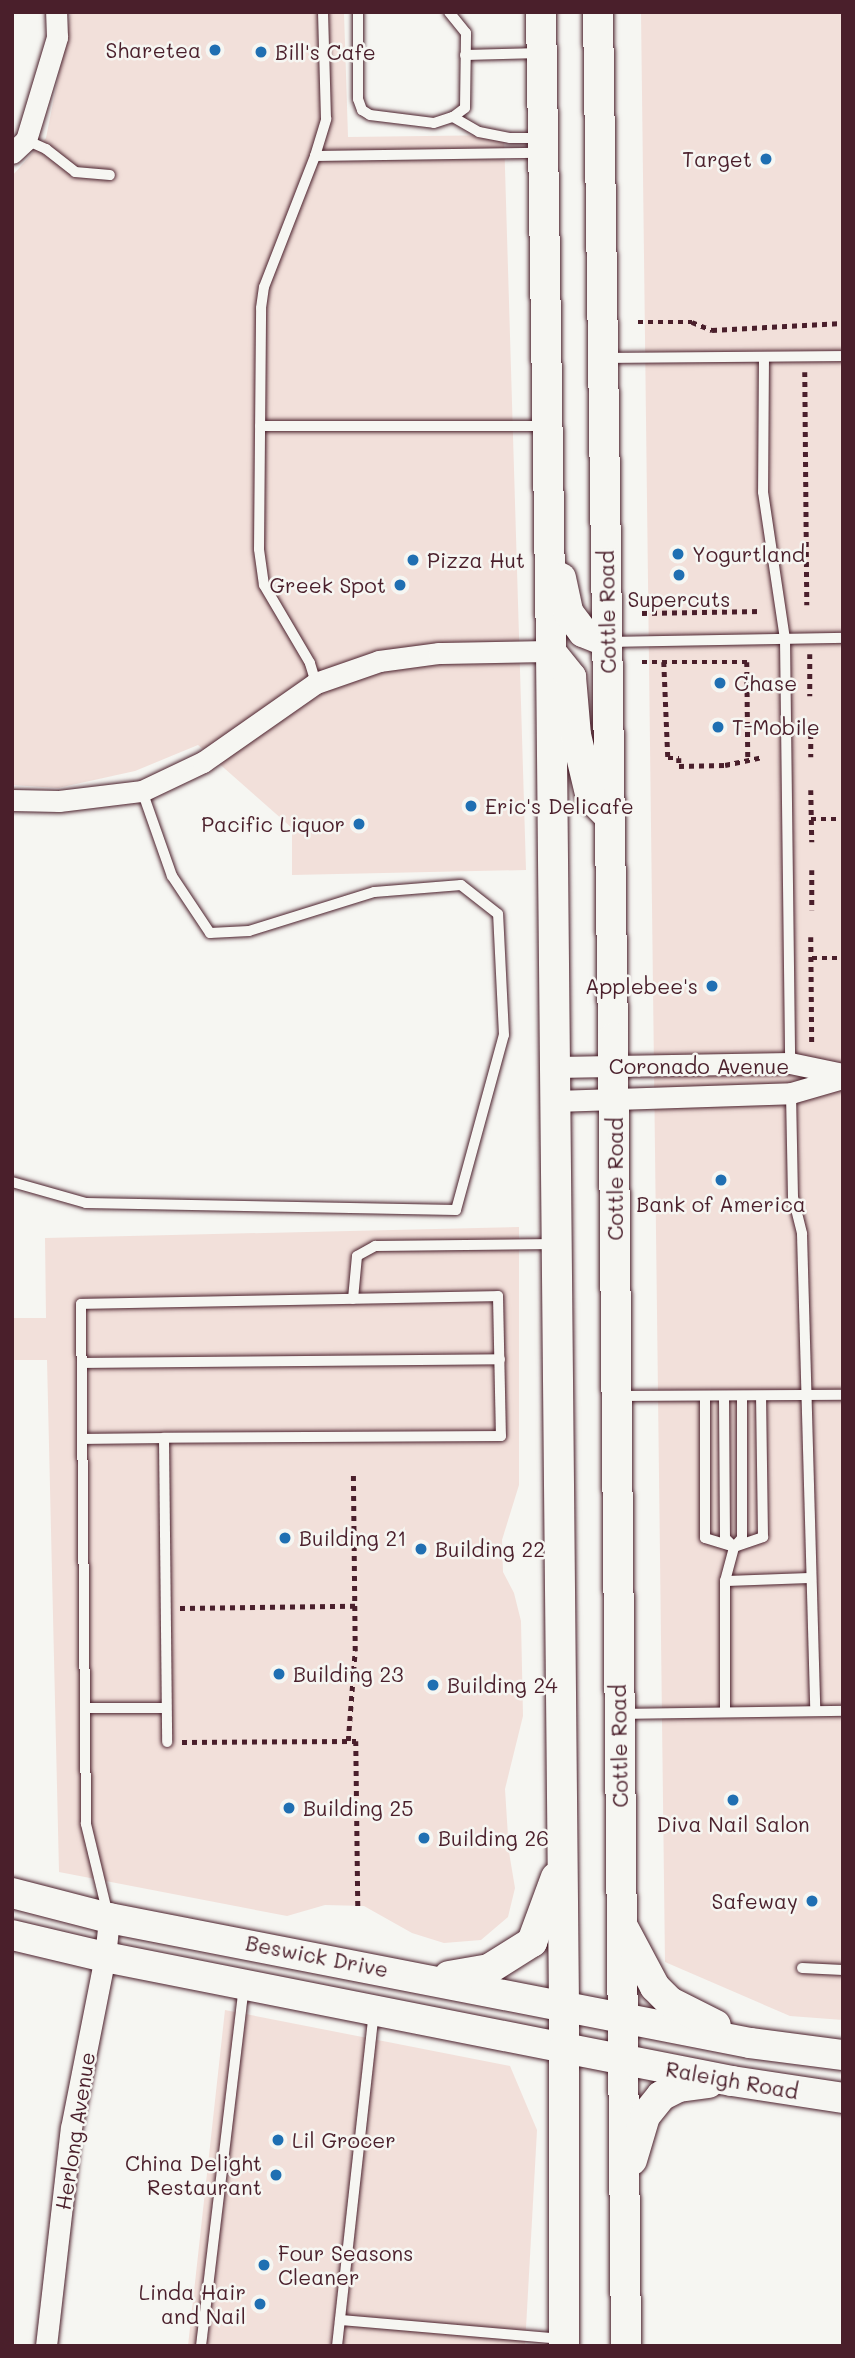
<!DOCTYPE html>
<style>
body{margin:0}
#map{position:relative;width:855px;height:2358px;overflow:hidden;background:#f6f6f2;font-family:Mali,sans-serif}
div>[style]{position:absolute}
[style*='--x']{left:calc(var(--x)*1px);top:calc(var(--y)*1px);width:calc(var(--w)*1px);rotate:calc(var(--a)*1deg)}
.built>*{inset:0;background:#f2e0da}
.path>*{height:4.5px;margin-top:-2.25px;transform-origin:0;background:repeating-linear-gradient(90deg,#4a1f2b 0 5px,transparent 0 10px)}
.roads{filter:drop-shadow(0 0 2px #4a1f2b) drop-shadow(0 0 2px #4a1f2b)}
.lane>*{height:10px;margin:-5px;padding:0 5px;transform-origin:5px;border-radius:5px;background:#f6f6f2}
.street>*{height:21px;margin:-10.5px;padding:0 10.5px;transform-origin:10.5px;border-radius:10.5px;background:#f6f6f2}
.secondary>*{height:30px;margin:-15px;padding:0 15px;transform-origin:15px;border-radius:15px;background:#f6f6f2}
.dots>*{width:19px;height:19px;translate:-50% -50%;box-sizing:border-box;border:4px solid #f6f6f2;border-radius:50%}
span{translate:-50% -50%;white-space:nowrap;text-align:center;line-height:1.15;-webkit-text-stroke:5px #f6f6f2;paint-order:stroke}
.poi-label{font-size:21px;color:#4a1f2b}
.right{translate:-100% -50%;text-align:right}
.left{translate:0 -50%;text-align:left}
.street-label{font-size:21px;color:#4a1f2b}
.frame{position:absolute;inset:0;border:14px solid #4a1f2b;pointer-events:none}
</style>
<div id="map">
<div class="built">
<div style="clip-path:polygon(71px 12px,344px 12px,348px 137px,504px 135px,526px 870px,292px 875px,292px 828px,198px 745px,135px 771px,58px 788px,12px 785px,12px 176px,46px 138px)"></div>
<div style="clip-path:polygon(641px 12px,843px 12px,843px 2020px,790px 2016px,665px 1962px)"></div>
<div style="clip-path:polygon(519px 1227px,519px 1485px,502px 1540px,503px 1572px,514px 1593px,521px 1621px,523px 1716px,505px 1789px,509px 1852px,515px 1888px,508px 1917px,481px 1940px,444px 1943px,412px 1933px,364px 1906px,325px 1905px,287px 1916px,59px 1872px,47px 1360px,12px 1360px,12px 1318px,46px 1318px,45px 1238px)"></div>
<div style="clip-path:polygon(225px 2010px,510px 2066px,537px 2130px,525px 2346px,188px 2346px)"></div>
</div>
<div class="path">
<div style="--x:638;--y:322;--w:54;--a:0"></div>
<div style="--x:692;--y:322;--w:22;--a:22"></div>
<div style="--x:712;--y:330;--w:131;--a:-3.1"></div>
<div style="--x:805;--y:372;--w:233;--a:89.5"></div>
<div style="--x:642;--y:613;--w:120;--a:-1"></div>
<div style="--x:810;--y:654;--w:42;--a:90"></div>
<div style="--x:642;--y:662;--w:105;--a:0"></div>
<div style="--x:747;--y:662;--w:98;--a:89.4"></div>
<div style="--x:664;--y:662;--w:96;--a:87.6"></div>
<div style="--x:668;--y:758;--w:11;--a:0"></div>
<div style="--x:679;--y:758;--w:8;--a:90"></div>
<div style="--x:679;--y:766;--w:46;--a:-1.2"></div>
<div style="--x:725;--y:765;--w:38;--a:-12"></div>
<div style="--x:811;--y:724;--w:33;--a:90"></div>
<div style="--x:811;--y:790;--w:52;--a:88.9"></div>
<div style="--x:811;--y:819;--w:32;--a:0"></div>
<div style="--x:812;--y:870;--w:40;--a:90"></div>
<div style="--x:811;--y:937;--w:106;--a:89.5"></div>
<div style="--x:812;--y:958;--w:31;--a:0"></div>
<div style="--x:180;--y:1608;--w:175;--a:-0.7"></div>
<div style="--x:348;--y:1741;--w:90;--a:-85.6"></div>
<div style="--x:355;--y:1651;--w:178;--a:-90.6"></div>
<div style="--x:182;--y:1742;--w:174;--a:-0.3"></div>
<div style="--x:356;--y:1741;--w:168;--a:89.3"></div>
</div>
<div class="roads">
<div class="lane">
<div style="--x:358;--y:12;--w:87;--a:90"></div>
<div style="--x:358;--y:99;--w:12;--a:70"></div>
<div style="--x:362;--y:110;--w:9;--a:32"></div>
<div style="--x:370;--y:115;--w:64;--a:7.1"></div>
<div style="--x:434;--y:123;--w:20;--a:-18"></div>
<div style="--x:453;--y:117;--w:15;--a:-37"></div>
<div style="--x:465;--y:108;--w:75;--a:-89.2"></div>
<div style="--x:466;--y:33;--w:27;--a:-129"></div>
<div style="--x:465;--y:55;--w:75;--a:-1.5"></div>
<div style="--x:453;--y:117;--w:30;--a:30"></div>
<div style="--x:479;--y:132;--w:32;--a:11"></div>
<div style="--x:510;--y:138;--w:31;--a:0"></div>
<div style="--x:26;--y:140;--w:22;--a:24"></div>
<div style="--x:46;--y:149;--w:37;--a:38"></div>
<div style="--x:75;--y:172;--w:35;--a:5"></div>
<div style="--x:315;--y:156;--w:225;--a:-0.8"></div>
<div style="--x:764;--y:357;--w:135;--a:90.4"></div>
<div style="--x:763;--y:492;--w:149;--a:81.5"></div>
<div style="--x:785;--y:639;--w:424;--a:89.3"></div>
<div style="--x:606;--y:358;--w:237;--a:-0.5"></div>
<div style="--x:260;--y:426;--w:285;--a:0"></div>
<div style="--x:611;--y:642;--w:232;--a:-1"></div>
<div style="--x:316;--y:683;--w:21;--a:-107"></div>
<div style="--x:310;--y:663;--w:91;--a:-120.5"></div>
<div style="--x:264;--y:585;--w:36;--a:-98"></div>
<div style="--x:259;--y:549;--w:241;--a:-89.5"></div>
<div style="--x:261;--y:308;--w:21;--a:-82"></div>
<div style="--x:264;--y:287;--w:141;--a:-68.7"></div>
<div style="--x:315;--y:156;--w:39;--a:-73"></div>
<div style="--x:326;--y:119;--w:107;--a:-91.6"></div>
<div style="--x:791;--y:1093;--w:104;--a:88.9"></div>
<div style="--x:793;--y:1197;--w:38;--a:76"></div>
<div style="--x:802;--y:1234;--w:477;--a:88.4"></div>
<div style="--x:12;--y:1182;--w:77;--a:15.8"></div>
<div style="--x:86;--y:1203;--w:370;--a:1.1"></div>
<div style="--x:456;--y:1210;--w:181;--a:-74.7"></div>
<div style="--x:504;--y:1035;--w:121;--a:-92.8"></div>
<div style="--x:498;--y:914;--w:47;--a:-141.9"></div>
<div style="--x:461;--y:885;--w:87;--a:175.4"></div>
<div style="--x:374;--y:892;--w:131;--a:162.7"></div>
<div style="--x:249;--y:931;--w:39;--a:177"></div>
<div style="--x:210;--y:933;--w:69;--a:-123.7"></div>
<div style="--x:172;--y:876;--w:90;--a:-109.4"></div>
<div style="--x:353;--y:1299;--w:43;--a:-84.7"></div>
<div style="--x:357;--y:1256;--w:21;--a:-29"></div>
<div style="--x:375;--y:1246;--w:181;--a:-0.6"></div>
<div style="--x:82;--y:1363;--w:418;--a:-0.5"></div>
<div style="--x:618;--y:1396;--w:225;--a:-0.3"></div>
<div style="--x:705;--y:1396;--w:142;--a:90"></div>
<div style="--x:705;--y:1538;--w:30;--a:17"></div>
<div style="--x:734;--y:1547;--w:31;--a:-19"></div>
<div style="--x:763;--y:1537;--w:141;--a:-90.8"></div>
<div style="--x:724;--y:1396;--w:142;--a:89.6"></div>
<div style="--x:725;--y:1538;--w:10;--a:45"></div>
<div style="--x:83;--y:1439;--w:81;--a:-0.7"></div>
<div style="--x:725;--y:1581;--w:86;--a:-2"></div>
<div style="--x:86;--y:1708;--w:80;--a:0"></div>
<div style="--x:725;--y:1712;--w:131;--a:-90"></div>
<div style="--x:725;--y:1581;--w:35;--a:-75"></div>
<div style="--x:734;--y:1547;--w:12;--a:-48"></div>
<div style="--x:742;--y:1538;--w:142;--a:-90"></div>
<div style="--x:621;--y:1714;--w:222;--a:-0.8"></div>
<div style="--x:108;--y:1915;--w:94;--a:-103.6"></div>
<div style="--x:86;--y:1824;--w:520;--a:-90.55"></div>
<div style="--x:81;--y:1304;--w:417;--a:-1.1"></div>
<div style="--x:498;--y:1296;--w:140;--a:88.8"></div>
<div style="--x:501;--y:1436;--w:337;--a:179.7"></div>
<div style="--x:164;--y:1438;--w:304;--a:89.4"></div>
<div style="--x:802;--y:1968;--w:41;--a:2.8"></div>
<div style="--x:340;--y:2320;--w:224;--a:4.9"></div>
<div style="--x:201;--y:2346;--w:362;--a:-83.2"></div>
<div style="--x:337;--y:2346;--w:337;--a:-83.7"></div>
</div>
<div class="street">
<div style="--x:12;--y:153;--w:19;--a:-43"></div>
<div style="--x:26;--y:140;--w:108;--a:-73.2"></div>
<div style="--x:57;--y:37;--w:25;--a:-92"></div>
<div style="--x:12;--y:800;--w:47;--a:1.2"></div>
<div style="--x:59;--y:801;--w:84;--a:-6.9"></div>
<div style="--x:142;--y:791;--w:68;--a:-25.4"></div>
<div style="--x:203;--y:762;--w:138;--a:-35"></div>
<div style="--x:316;--y:683;--w:67;--a:-19.2"></div>
<div style="--x:379;--y:661;--w:61;--a:-7.6"></div>
<div style="--x:439;--y:653;--w:112;--a:-1"></div>
<div style="--x:555;--y:1067;--w:235;--a:-1"></div>
<div style="--x:790;--y:1063;--w:54;--a:11.7"></div>
<div style="--x:555;--y:1101;--w:236;--a:-1.9"></div>
<div style="--x:791;--y:1093;--w:54;--a:-16.1"></div>
<div style="--x:46;--y:2346;--w:219;--a:-83.5"></div>
<div style="--x:71;--y:2128;--w:174;--a:-78.8"></div>
<div style="--x:105;--y:1957;--w:39;--a:-84"></div>
</div>
<div class="secondary">
<div style="--x:541;--y:12;--w:639;--a:89.1"></div>
<div style="--x:551;--y:651;--w:1355;--a:89.45"></div>
<div style="--x:564;--y:2006;--w:340;--a:90"></div>
<div style="--x:598;--y:12;--w:1026;--a:89.16"></div>
<div style="--x:613;--y:1038;--w:1308;--a:89.43"></div>
<div style="--x:561;--y:578;--w:35;--a:78"></div>
<div style="--x:568;--y:612;--w:25;--a:53"></div>
<div style="--x:583;--y:632;--w:27;--a:22"></div>
<div style="--x:551;--y:652;--w:32;--a:51"></div>
<div style="--x:571;--y:677;--w:58;--a:85.1"></div>
<div style="--x:576;--y:735;--w:65;--a:76.6"></div>
<div style="--x:591;--y:798;--w:27;--a:45"></div>
<div style="--x:12;--y:1893;--w:100;--a:14.5"></div>
<div style="--x:109;--y:1918;--w:653;--a:11.03"></div>
<div style="--x:750;--y:2043;--w:94;--a:7.4"></div>
<div style="--x:622;--y:1925;--w:70;--a:62"></div>
<div style="--x:655;--y:1987;--w:21;--a:45"></div>
<div style="--x:670;--y:2002;--w:51;--a:26.6"></div>
<div style="--x:12;--y:1935;--w:96;--a:13.3"></div>
<div style="--x:105;--y:1957;--w:468;--a:11.2"></div>
<div style="--x:564;--y:2048;--w:171;--a:11.1"></div>
<div style="--x:732;--y:2081;--w:112;--a:8.7"></div>
<div style="--x:449;--y:1976;--w:41;--a:-9.9"></div>
<div style="--x:489;--y:1969;--w:51;--a:-32.1"></div>
<div style="--x:532;--y:1942;--w:69;--a:-69.7"></div>
<div style="--x:632;--y:2160;--w:46;--a:-73.5"></div>
<div style="--x:645;--y:2116;--w:26;--a:-51"></div>
<div style="--x:661;--y:2096;--w:20;--a:-27"></div>
<div style="--x:679;--y:2087;--w:30;--a:-8"></div>
</div>
</div>
<div class="dots">
<div style="left:215px;top:50px;background:#1f6fb2"></div>
<div style="left:261px;top:52px;background:#1f6fb2"></div>
<div style="left:766px;top:159px;background:#1f6fb2"></div>
<div style="left:678px;top:554px;background:#1f6fb2"></div>
<div style="left:413px;top:560px;background:#1f6fb2"></div>
<div style="left:679px;top:575px;background:#1f6fb2"></div>
<div style="left:400px;top:585px;background:#1f6fb2"></div>
<div style="left:720px;top:683px;background:#1f6fb2"></div>
<div style="left:718px;top:727px;background:#1f6fb2"></div>
<div style="left:471px;top:806px;background:#1f6fb2"></div>
<div style="left:359px;top:824px;background:#1f6fb2"></div>
<div style="left:712px;top:986px;background:#1f6fb2"></div>
<div style="left:721px;top:1180px;background:#1f6fb2"></div>
<div style="left:285px;top:1538px;background:#1f6fb2"></div>
<div style="left:421px;top:1549px;background:#1f6fb2"></div>
<div style="left:279px;top:1674px;background:#1f6fb2"></div>
<div style="left:433px;top:1685px;background:#1f6fb2"></div>
<div style="left:733px;top:1800px;background:#1f6fb2"></div>
<div style="left:289px;top:1808px;background:#1f6fb2"></div>
<div style="left:424px;top:1838px;background:#1f6fb2"></div>
<div style="left:812px;top:1901px;background:#1f6fb2"></div>
<div style="left:278px;top:2140px;background:#1f6fb2"></div>
<div style="left:276px;top:2175px;background:#1f6fb2"></div>
<div style="left:264px;top:2265px;background:#1f6fb2"></div>
<div style="left:260px;top:2304px;background:#1f6fb2"></div>
</div>
<div class="poi-label">
<span class="right" style="left:201px;top:50px">Sharetea</span>
<span class="left" style="left:275px;top:52px">Bill's Cafe</span>
<span class="right" style="left:752px;top:159px">Target</span>
<span class="left" style="left:692px;top:554px">Yogurtland</span>
<span class="left" style="left:427px;top:560px">Pizza Hut</span>
<span class="right" style="left:386px;top:585px">Greek Spot</span>
<span style="left:679px;top:599px">Supercuts</span>
<span class="left" style="left:734px;top:683px">Chase</span>
<span class="left" style="left:732px;top:727px">T-Mobile</span>
<span class="left" style="left:485px;top:806px">Eric's Delicafe</span>
<span class="right" style="left:345px;top:824px">Pacific Liquor</span>
<span class="right" style="left:698px;top:986px">Applebee's</span>
<span style="left:721px;top:1204px">Bank of America</span>
<span class="left" style="left:299px;top:1538px">Building 21</span>
<span class="left" style="left:435px;top:1549px">Building 22</span>
<span class="left" style="left:293px;top:1674px">Building 23</span>
<span class="left" style="left:447px;top:1685px">Building 24</span>
<span class="left" style="left:303px;top:1808px">Building 25</span>
<span style="left:733px;top:1824px">Diva Nail Salon</span>
<span class="left" style="left:438px;top:1838px">Building 26</span>
<span class="right" style="left:798px;top:1901px">Safeway</span>
<span class="left" style="left:292px;top:2140px">Lil Grocer</span>
<span class="right" style="left:262px;top:2175px">China Delight<br>Restaurant</span>
<span class="left" style="left:278px;top:2265px">Four Seasons<br>Cleaner</span>
<span class="right" style="left:246px;top:2304px">Linda Hair<br>and Nail</span>
</div>
<div class="street-label">
<span style="left:607px;top:612px;rotate:-91deg">Cottle Road</span>
<span style="left:699px;top:1066px">Coronado Avenue</span>
<span style="left:615px;top:1179px;rotate:-90deg">Cottle Road</span>
<span style="left:619px;top:1746px;rotate:-91deg">Cottle Road</span>
<span style="left:317px;top:1956px;rotate:11deg">Beswick Drive</span>
<span style="left:732px;top:2080px;rotate:10deg">Raleigh Road</span>
<span style="left:75px;top:2131px;rotate:-81deg">Herlong Avenue</span>
</div>
<div class="frame"></div>
</div>
